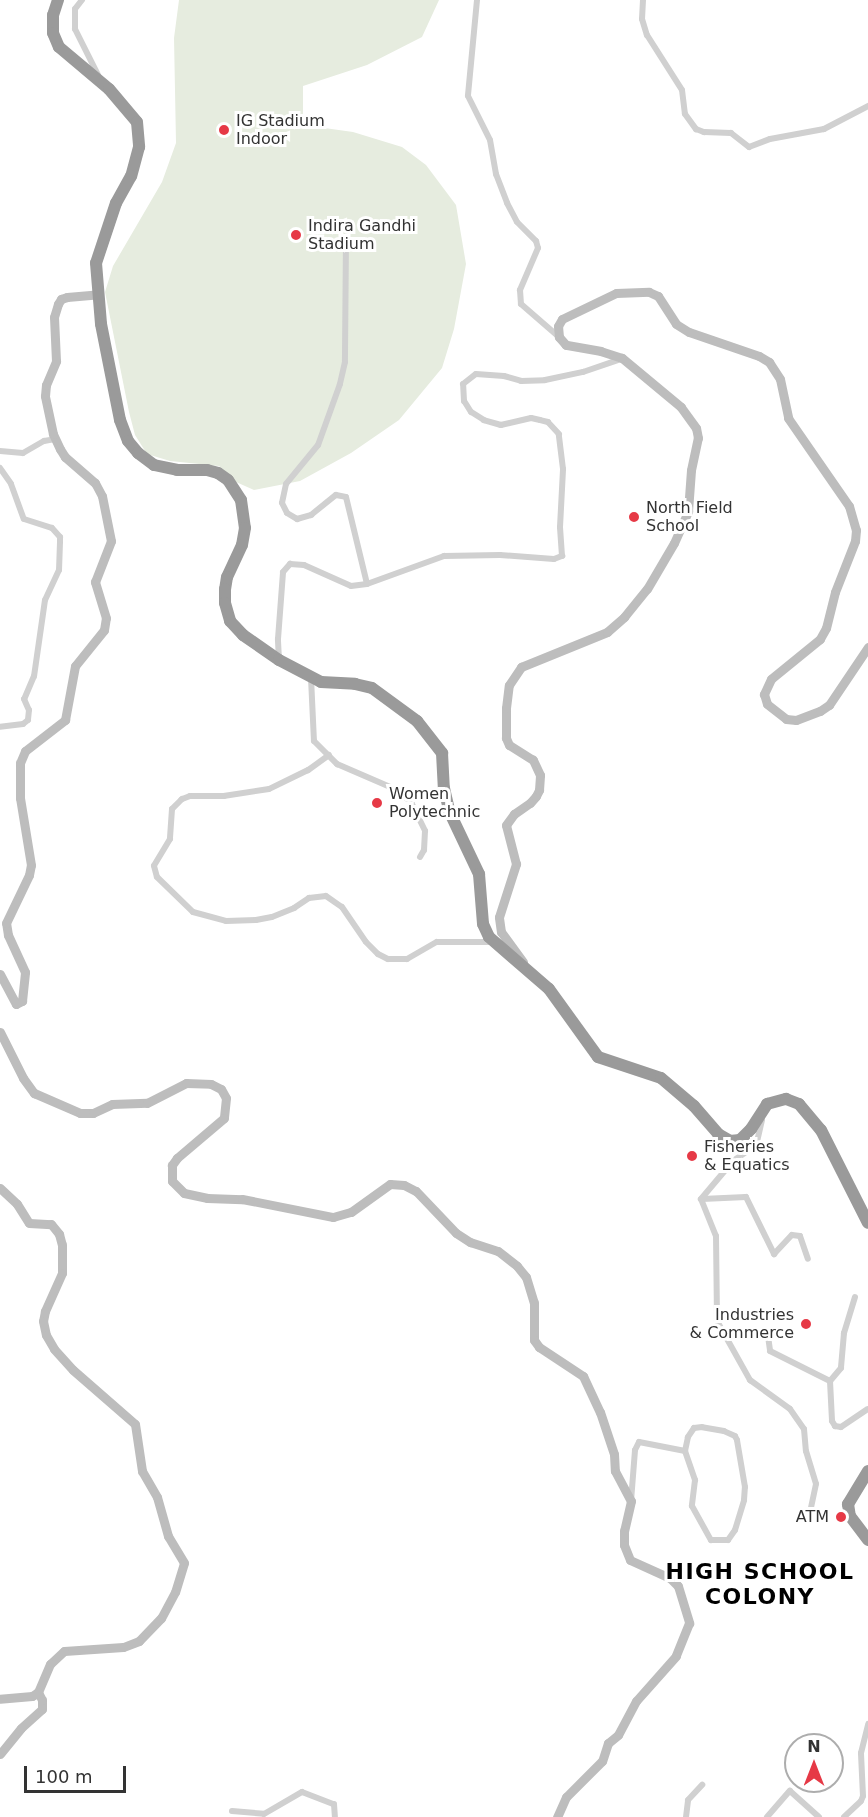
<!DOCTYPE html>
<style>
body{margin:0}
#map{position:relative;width:868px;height:1817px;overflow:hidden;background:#fff;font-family:"DejaVu Sans",sans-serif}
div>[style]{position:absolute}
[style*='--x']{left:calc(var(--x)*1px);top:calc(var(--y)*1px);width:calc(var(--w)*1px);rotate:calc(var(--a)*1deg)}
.green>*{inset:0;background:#e6ecdf}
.street>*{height:6px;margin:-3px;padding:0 3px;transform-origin:3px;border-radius:3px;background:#d0d0d0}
.secondary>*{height:9px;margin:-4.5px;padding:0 4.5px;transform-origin:4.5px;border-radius:4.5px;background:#bdbdbd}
.highway>*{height:12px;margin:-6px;padding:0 6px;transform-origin:6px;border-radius:6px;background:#9a9a9a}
.dots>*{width:16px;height:16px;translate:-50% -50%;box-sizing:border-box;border:3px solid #fff;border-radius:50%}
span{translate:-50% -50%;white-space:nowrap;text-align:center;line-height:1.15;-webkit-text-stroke:6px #fff;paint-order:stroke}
.poi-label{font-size:16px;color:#333}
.left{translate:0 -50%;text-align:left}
.right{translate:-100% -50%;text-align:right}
.district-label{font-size:22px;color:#000;font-weight:700;letter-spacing:1.5px}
.north{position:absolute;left:784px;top:1733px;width:60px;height:60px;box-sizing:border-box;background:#fff;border:2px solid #adadad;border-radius:50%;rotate:0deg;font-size:16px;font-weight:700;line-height:24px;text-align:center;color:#333}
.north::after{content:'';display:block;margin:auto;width:21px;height:27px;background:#e63946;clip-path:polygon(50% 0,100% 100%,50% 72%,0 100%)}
.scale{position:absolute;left:24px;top:1766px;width:102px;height:27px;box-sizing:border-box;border:3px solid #333;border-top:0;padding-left:8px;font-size:18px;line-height:21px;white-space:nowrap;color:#333;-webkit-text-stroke:4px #fff;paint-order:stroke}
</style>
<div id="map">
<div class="green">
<div style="clip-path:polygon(179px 0,439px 0,422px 37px,367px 65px,303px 86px,303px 125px,353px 132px,402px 147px,426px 165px,456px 205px,466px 264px,454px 329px,442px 368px,399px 420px,351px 453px,300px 481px,254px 490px,236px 482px,219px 466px,170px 461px,147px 454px,135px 435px,129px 412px,105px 292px,113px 266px,162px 182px,176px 143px,174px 38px)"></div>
</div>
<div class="street">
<div style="--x:82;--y:0;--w:11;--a:128"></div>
<div style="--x:75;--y:9;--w:20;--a:90"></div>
<div style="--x:75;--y:29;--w:51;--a:63.4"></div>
<div style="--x:477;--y:0;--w:96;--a:95.4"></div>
<div style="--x:468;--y:96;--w:49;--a:63.4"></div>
<div style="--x:490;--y:140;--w:35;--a:80"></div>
<div style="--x:496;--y:174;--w:31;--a:69"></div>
<div style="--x:507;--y:203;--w:21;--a:62"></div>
<div style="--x:517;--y:222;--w:27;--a:45"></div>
<div style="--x:536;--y:241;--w:7;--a:74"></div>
<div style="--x:538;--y:248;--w:46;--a:113.2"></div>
<div style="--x:520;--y:290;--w:14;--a:86"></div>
<div style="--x:521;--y:304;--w:50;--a:41"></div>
<div style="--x:643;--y:0;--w:19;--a:93"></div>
<div style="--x:642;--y:19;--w:17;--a:73"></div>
<div style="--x:647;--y:35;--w:65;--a:57.5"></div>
<div style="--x:682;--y:90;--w:24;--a:83"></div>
<div style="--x:685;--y:114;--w:19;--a:54"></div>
<div style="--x:696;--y:129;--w:9;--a:21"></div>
<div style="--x:704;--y:132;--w:27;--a:2"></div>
<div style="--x:731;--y:133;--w:23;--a:38"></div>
<div style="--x:749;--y:147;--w:22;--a:-21"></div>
<div style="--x:770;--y:139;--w:55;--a:-10.5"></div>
<div style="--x:824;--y:129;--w:50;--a:-27.6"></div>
<div style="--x:346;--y:239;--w:123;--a:90.5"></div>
<div style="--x:345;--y:362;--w:23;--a:103"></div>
<div style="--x:340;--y:384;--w:65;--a:109.8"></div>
<div style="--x:318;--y:445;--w:50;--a:129.4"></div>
<div style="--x:286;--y:484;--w:19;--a:102"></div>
<div style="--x:282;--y:503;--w:11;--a:63"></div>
<div style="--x:287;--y:513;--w:12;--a:31"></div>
<div style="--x:297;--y:519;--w:15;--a:-16"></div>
<div style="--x:311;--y:515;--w:32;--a:-39"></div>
<div style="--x:336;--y:495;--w:10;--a:11"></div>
<div style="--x:346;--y:497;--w:89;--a:76.4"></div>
<div style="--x:0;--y:451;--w:23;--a:5"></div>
<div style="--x:23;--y:453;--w:24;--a:-30"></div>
<div style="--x:44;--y:441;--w:11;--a:-10"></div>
<div style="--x:0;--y:468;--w:19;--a:55"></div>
<div style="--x:11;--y:484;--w:37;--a:70"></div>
<div style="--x:24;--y:519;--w:29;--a:18"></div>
<div style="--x:52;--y:528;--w:12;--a:48"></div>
<div style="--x:60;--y:537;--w:5;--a:90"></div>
<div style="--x:60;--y:542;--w:28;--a:92"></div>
<div style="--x:59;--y:570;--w:33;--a:115"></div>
<div style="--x:45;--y:600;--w:77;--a:98.2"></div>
<div style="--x:34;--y:676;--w:25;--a:113"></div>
<div style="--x:24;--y:699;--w:12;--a:66"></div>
<div style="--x:29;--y:710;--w:10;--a:96"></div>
<div style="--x:28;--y:720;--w:6;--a:141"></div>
<div style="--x:23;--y:724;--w:23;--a:173"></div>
<div style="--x:279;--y:660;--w:21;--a:-93"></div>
<div style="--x:278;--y:639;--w:67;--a:-85.7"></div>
<div style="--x:283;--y:572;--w:11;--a:-49"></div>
<div style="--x:290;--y:564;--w:14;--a:4"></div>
<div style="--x:304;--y:565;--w:51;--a:24.1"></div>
<div style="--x:351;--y:586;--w:16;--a:-7"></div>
<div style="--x:367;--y:584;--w:82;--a:-20"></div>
<div style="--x:444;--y:556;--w:56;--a:-1"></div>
<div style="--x:500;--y:555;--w:54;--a:4.2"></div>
<div style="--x:554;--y:559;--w:9;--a:-21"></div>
<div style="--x:562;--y:556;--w:29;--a:-94"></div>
<div style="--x:560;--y:527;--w:58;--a:-87"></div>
<div style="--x:563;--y:469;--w:35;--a:-97"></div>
<div style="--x:559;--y:434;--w:16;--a:-133"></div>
<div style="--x:548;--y:422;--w:8;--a:-166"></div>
<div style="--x:540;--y:420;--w:9;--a:-167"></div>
<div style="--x:531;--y:418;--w:31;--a:167"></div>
<div style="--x:501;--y:425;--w:18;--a:-164"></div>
<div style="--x:484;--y:420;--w:15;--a:-148"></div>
<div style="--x:471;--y:412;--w:13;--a:-122"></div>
<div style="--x:464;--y:401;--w:17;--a:-93"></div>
<div style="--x:463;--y:384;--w:16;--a:-38"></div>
<div style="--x:476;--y:374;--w:28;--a:4"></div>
<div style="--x:504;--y:376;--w:18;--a:16"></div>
<div style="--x:521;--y:381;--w:24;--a:-2"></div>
<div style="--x:545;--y:380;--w:39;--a:-12"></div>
<div style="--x:583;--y:372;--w:39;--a:-19"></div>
<div style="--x:311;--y:678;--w:63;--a:87.3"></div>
<div style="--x:314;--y:741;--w:33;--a:45"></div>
<div style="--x:337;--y:764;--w:63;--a:23.3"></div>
<div style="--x:395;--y:789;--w:21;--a:39"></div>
<div style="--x:411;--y:802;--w:32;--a:64"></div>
<div style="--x:425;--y:831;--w:19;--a:93"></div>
<div style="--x:424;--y:850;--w:8;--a:120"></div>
<div style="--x:329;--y:755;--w:26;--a:144"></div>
<div style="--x:308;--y:770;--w:43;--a:154"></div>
<div style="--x:269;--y:789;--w:46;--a:171.2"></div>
<div style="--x:224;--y:796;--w:34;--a:180"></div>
<div style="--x:190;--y:796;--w:9;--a:159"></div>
<div style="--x:182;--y:799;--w:14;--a:135"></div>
<div style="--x:172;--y:809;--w:30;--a:94"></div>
<div style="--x:170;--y:839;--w:31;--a:121"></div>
<div style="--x:154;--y:866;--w:11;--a:75"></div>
<div style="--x:157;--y:877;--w:50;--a:44.2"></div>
<div style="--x:193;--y:912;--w:34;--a:15"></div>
<div style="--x:226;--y:921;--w:30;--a:-2"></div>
<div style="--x:256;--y:920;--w:16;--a:-11"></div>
<div style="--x:272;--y:917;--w:24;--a:-22"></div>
<div style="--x:294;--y:908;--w:18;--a:-34"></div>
<div style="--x:309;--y:898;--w:17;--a:-7"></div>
<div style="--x:326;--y:896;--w:19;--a:35"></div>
<div style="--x:342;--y:907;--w:42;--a:55.6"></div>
<div style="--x:366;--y:942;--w:17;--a:45"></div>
<div style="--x:378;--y:954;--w:11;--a:27"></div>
<div style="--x:388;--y:959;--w:19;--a:0"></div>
<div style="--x:407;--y:959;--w:34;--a:-30"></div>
<div style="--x:437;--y:942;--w:55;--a:0"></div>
<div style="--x:762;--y:1120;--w:26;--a:103"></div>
<div style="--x:756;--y:1145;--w:28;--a:145"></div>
<div style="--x:733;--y:1161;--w:50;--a:130.1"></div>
<div style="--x:701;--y:1199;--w:40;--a:68"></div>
<div style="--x:716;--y:1236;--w:85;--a:89.3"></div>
<div style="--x:717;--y:1321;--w:68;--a:60.8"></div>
<div style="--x:750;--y:1380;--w:49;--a:35.9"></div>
<div style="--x:790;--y:1409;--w:24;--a:55"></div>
<div style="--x:804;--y:1429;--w:22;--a:85"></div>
<div style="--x:806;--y:1451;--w:34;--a:73"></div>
<div style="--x:816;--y:1484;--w:33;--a:102"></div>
<div style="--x:702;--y:1199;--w:44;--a:-2.6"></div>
<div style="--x:746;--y:1197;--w:64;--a:63.8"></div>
<div style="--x:774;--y:1254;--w:26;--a:-47"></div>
<div style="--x:792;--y:1235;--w:8;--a:7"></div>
<div style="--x:800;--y:1236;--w:24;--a:71"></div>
<div style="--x:855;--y:1297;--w:38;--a:107"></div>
<div style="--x:844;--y:1333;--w:35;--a:95"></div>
<div style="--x:841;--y:1368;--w:17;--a:130"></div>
<div style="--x:830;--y:1381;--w:40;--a:87.1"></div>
<div style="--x:832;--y:1421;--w:6;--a:59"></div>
<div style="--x:835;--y:1426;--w:6;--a:9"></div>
<div style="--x:841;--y:1427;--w:32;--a:-34"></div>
<div style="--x:768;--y:1336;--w:15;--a:82"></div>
<div style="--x:770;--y:1351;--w:67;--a:26.6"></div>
<div style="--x:631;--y:1501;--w:51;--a:-85.5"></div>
<div style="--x:635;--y:1450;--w:9;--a:-63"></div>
<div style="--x:639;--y:1442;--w:47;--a:11.1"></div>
<div style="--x:685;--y:1451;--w:31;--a:71"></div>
<div style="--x:695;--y:1480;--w:26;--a:97"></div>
<div style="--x:692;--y:1506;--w:39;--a:61"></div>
<div style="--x:711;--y:1540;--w:17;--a:0"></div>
<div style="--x:728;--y:1540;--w:12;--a:-55"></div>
<div style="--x:735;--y:1530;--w:31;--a:-73"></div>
<div style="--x:744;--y:1500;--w:13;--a:-86"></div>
<div style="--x:745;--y:1487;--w:48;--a:-99.7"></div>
<div style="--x:737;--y:1440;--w:4;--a:-117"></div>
<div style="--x:735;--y:1436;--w:12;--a:-156"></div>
<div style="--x:724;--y:1431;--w:22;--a:-170"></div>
<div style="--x:702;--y:1427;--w:8;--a:173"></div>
<div style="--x:694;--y:1428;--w:11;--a:124"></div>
<div style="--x:688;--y:1437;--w:14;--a:102"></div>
<div style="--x:232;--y:1811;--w:32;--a:5"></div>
<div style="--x:264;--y:1814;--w:44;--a:-30.1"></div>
<div style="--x:302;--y:1792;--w:34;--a:21"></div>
<div style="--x:334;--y:1804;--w:13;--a:86"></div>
<div style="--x:686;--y:1817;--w:17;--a:-83"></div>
<div style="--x:688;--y:1800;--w:21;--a:-47"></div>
<div style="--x:767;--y:1817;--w:35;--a:-49"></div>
<div style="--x:790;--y:1791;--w:39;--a:42"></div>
<div style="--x:844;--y:1817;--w:23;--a:-43"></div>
<div style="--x:861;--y:1801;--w:5;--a:-68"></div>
<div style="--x:863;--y:1796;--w:43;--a:-92.7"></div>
<div style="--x:861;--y:1753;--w:30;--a:-76"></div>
</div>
<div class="secondary">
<div style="--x:523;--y:962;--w:37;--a:-126"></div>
<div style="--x:501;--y:932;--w:15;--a:-98"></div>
<div style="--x:499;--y:917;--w:56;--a:-72.2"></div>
<div style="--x:516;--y:864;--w:40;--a:-104.4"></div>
<div style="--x:506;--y:825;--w:14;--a:-54"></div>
<div style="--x:514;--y:814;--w:19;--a:-35"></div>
<div style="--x:530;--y:803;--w:9;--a:-49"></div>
<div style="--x:536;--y:796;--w:7;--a:-63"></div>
<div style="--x:539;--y:790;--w:15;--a:-86"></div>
<div style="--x:540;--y:775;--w:17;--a:-115"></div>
<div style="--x:533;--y:760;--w:28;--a:-148"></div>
<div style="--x:509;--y:745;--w:8;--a:-113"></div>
<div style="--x:506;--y:738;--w:30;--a:-90"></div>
<div style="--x:506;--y:708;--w:23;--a:-83"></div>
<div style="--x:509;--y:685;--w:22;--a:-56"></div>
<div style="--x:521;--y:667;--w:93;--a:-22.1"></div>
<div style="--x:607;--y:632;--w:23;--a:-41"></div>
<div style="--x:624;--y:617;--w:36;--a:-51"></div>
<div style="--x:647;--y:589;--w:53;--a:-59.6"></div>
<div style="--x:674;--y:543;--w:35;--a:-66"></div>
<div style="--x:688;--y:511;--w:41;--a:-85.8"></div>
<div style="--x:691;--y:470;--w:33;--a:-78"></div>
<div style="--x:698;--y:438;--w:10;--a:-101"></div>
<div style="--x:696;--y:428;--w:26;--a:-126"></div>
<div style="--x:681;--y:407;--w:77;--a:-140.3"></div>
<div style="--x:622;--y:358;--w:22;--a:-162"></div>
<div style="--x:601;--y:351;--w:36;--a:-170"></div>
<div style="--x:566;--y:345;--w:11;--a:-131"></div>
<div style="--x:559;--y:337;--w:11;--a:-95"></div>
<div style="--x:558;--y:326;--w:8;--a:-60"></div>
<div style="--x:562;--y:319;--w:60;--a:-25.7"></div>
<div style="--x:616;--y:293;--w:33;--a:-2"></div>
<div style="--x:649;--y:292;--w:10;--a:24"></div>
<div style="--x:658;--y:296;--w:33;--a:57"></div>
<div style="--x:676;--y:324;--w:15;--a:32"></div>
<div style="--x:689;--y:332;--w:74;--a:18.9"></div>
<div style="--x:759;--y:356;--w:12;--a:31"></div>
<div style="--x:769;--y:362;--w:20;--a:57"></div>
<div style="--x:780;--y:379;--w:40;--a:78"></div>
<div style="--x:788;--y:418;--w:107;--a:55.3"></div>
<div style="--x:849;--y:506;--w:25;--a:74"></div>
<div style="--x:856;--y:530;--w:11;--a:95"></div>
<div style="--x:855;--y:541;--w:55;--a:111.4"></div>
<div style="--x:835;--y:592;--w:37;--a:104"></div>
<div style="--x:826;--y:628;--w:13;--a:119"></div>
<div style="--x:820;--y:639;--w:63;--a:140.8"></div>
<div style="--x:771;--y:679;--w:17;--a:115"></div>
<div style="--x:764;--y:694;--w:10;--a:73"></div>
<div style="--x:767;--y:704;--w:24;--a:38"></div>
<div style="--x:786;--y:719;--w:10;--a:6"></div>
<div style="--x:796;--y:720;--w:26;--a:-21"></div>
<div style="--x:820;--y:711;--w:11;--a:-34"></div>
<div style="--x:829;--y:705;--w:70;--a:-56.1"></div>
<div style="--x:0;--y:974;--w:34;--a:62"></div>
<div style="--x:16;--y:1004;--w:7;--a:-27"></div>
<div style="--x:22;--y:1001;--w:29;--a:-84"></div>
<div style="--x:25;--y:972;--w:41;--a:-114.7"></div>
<div style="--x:8;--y:935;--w:12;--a:-99"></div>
<div style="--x:6;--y:923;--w:53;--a:-64.4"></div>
<div style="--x:29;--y:875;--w:10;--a:-79"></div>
<div style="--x:31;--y:865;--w:68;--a:-99.3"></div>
<div style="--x:20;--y:798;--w:35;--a:-90"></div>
<div style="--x:20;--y:763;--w:13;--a:-67"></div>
<div style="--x:25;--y:751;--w:51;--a:-37.8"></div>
<div style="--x:65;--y:720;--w:55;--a:-79.5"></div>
<div style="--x:75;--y:666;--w:46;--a:-51.1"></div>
<div style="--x:104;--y:630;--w:12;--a:-81"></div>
<div style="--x:106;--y:618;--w:38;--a:-107"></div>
<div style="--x:95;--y:582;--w:44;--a:-68.7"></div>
<div style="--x:111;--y:541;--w:46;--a:-101.3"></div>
<div style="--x:102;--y:496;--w:15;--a:-118"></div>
<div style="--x:95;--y:483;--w:40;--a:-139"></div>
<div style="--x:65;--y:457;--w:9;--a:-122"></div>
<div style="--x:60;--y:449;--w:17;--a:-115"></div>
<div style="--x:53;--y:434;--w:39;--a:-102"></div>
<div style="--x:45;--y:396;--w:11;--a:-85"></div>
<div style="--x:46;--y:385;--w:26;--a:-67"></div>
<div style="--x:56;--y:361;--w:44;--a:-92.6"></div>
<div style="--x:54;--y:317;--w:14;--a:-73"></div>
<div style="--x:58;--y:304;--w:6;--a:-59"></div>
<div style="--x:61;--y:299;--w:6;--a:-18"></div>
<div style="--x:67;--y:297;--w:32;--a:-5"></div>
<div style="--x:0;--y:1032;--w:51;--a:63.4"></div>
<div style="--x:23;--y:1078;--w:19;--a:54"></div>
<div style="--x:34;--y:1093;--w:50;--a:23.5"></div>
<div style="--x:80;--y:1113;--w:13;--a:0"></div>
<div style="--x:93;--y:1113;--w:21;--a:-25"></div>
<div style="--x:112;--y:1104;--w:35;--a:-2"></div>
<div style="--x:147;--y:1103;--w:44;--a:-27.1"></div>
<div style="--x:186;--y:1083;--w:25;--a:2"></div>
<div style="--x:211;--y:1084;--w:11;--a:27"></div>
<div style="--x:221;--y:1089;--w:10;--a:61"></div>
<div style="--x:226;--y:1098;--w:20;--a:96"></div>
<div style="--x:224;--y:1118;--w:62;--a:139.6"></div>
<div style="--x:177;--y:1158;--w:9;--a:126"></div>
<div style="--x:172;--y:1165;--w:16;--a:90"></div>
<div style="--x:172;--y:1181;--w:17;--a:45"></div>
<div style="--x:184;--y:1193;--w:24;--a:12"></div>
<div style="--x:207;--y:1198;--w:35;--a:2"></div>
<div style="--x:242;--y:1199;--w:93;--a:11.2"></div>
<div style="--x:333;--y:1217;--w:19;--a:-16"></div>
<div style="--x:351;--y:1212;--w:48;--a:-35.7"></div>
<div style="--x:390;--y:1184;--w:14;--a:4"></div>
<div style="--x:404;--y:1185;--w:13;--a:27"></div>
<div style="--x:416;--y:1191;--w:58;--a:46.4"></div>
<div style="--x:456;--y:1233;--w:17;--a:33"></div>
<div style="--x:470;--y:1242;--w:29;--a:18"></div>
<div style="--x:498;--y:1251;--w:24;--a:38"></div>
<div style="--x:517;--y:1266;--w:14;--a:51"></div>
<div style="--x:526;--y:1277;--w:27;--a:73"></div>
<div style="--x:534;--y:1303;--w:37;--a:90"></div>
<div style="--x:534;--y:1340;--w:9;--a:54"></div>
<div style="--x:539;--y:1347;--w:53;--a:33.4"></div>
<div style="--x:583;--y:1376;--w:40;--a:65"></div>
<div style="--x:600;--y:1412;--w:44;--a:71.6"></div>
<div style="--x:614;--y:1454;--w:17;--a:87"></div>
<div style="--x:615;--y:1471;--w:34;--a:62"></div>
<div style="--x:631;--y:1501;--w:31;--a:103"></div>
<div style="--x:624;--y:1531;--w:14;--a:90"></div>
<div style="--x:624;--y:1545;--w:16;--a:68"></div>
<div style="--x:630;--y:1560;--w:44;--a:24.2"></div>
<div style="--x:670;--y:1578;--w:11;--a:45"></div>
<div style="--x:678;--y:1586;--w:39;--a:73"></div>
<div style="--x:689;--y:1623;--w:35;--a:112"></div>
<div style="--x:676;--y:1656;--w:60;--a:131.6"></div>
<div style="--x:636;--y:1701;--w:38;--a:118"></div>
<div style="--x:618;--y:1735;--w:13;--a:141"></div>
<div style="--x:608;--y:1743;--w:19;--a:108"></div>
<div style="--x:602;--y:1761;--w:51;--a:135"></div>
<div style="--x:566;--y:1797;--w:22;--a:114"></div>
<div style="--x:0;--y:1188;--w:23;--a:43"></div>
<div style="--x:17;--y:1204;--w:22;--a:58"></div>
<div style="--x:29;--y:1223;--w:22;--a:3"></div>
<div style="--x:51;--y:1224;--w:13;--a:51"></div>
<div style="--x:59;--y:1234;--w:11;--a:75"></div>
<div style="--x:62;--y:1245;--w:28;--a:90"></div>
<div style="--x:62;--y:1273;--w:42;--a:114.1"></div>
<div style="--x:45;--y:1311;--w:10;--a:101"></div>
<div style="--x:43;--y:1321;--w:14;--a:78"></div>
<div style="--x:46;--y:1335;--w:16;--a:60"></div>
<div style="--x:54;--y:1349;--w:28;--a:48"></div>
<div style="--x:73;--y:1370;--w:82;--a:41.1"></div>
<div style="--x:135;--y:1424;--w:48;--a:81.5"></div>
<div style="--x:142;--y:1471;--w:30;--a:60"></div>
<div style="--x:157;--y:1497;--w:41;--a:74.2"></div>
<div style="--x:168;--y:1536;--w:31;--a:59"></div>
<div style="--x:184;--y:1563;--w:30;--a:107"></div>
<div style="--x:175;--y:1592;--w:30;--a:118"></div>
<div style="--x:161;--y:1618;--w:32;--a:134"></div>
<div style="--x:139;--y:1641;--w:17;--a:159"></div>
<div style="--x:123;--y:1647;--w:59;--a:176.1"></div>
<div style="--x:64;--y:1651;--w:19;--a:137"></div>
<div style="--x:50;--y:1664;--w:30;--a:113"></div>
<div style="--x:38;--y:1692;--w:7;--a:146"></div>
<div style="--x:32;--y:1696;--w:32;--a:175"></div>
<div style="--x:0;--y:1754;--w:33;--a:-51"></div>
<div style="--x:21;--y:1728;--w:28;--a:-42"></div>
<div style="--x:42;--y:1709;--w:9;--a:-90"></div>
<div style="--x:42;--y:1700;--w:9;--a:-117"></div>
</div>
<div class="highway">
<div style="--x:58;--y:0;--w:16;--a:108"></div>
<div style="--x:53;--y:15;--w:18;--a:90"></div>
<div style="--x:53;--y:33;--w:15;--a:67"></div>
<div style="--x:59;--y:47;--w:65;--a:40"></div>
<div style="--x:109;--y:89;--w:43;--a:49.7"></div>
<div style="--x:137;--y:122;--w:25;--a:85"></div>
<div style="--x:139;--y:147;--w:30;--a:105"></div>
<div style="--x:131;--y:176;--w:31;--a:119"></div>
<div style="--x:116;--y:203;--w:63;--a:108.4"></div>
<div style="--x:96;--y:263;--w:61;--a:85.3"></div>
<div style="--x:101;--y:324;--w:98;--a:78.8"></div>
<div style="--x:120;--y:420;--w:22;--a:69"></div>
<div style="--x:128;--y:441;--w:16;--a:50"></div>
<div style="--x:138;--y:453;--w:20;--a:37"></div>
<div style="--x:154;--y:465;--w:24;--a:12"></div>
<div style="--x:177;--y:470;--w:30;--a:0"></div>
<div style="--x:207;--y:470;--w:11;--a:15"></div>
<div style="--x:218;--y:473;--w:12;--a:35"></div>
<div style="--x:228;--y:480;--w:24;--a:57"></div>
<div style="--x:241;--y:500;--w:28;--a:82"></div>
<div style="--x:245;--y:528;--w:17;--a:100"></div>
<div style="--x:242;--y:545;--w:35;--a:115"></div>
<div style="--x:227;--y:577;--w:12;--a:99"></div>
<div style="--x:225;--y:589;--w:14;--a:90"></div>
<div style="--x:225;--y:603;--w:19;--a:74"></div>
<div style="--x:230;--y:621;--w:19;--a:47"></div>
<div style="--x:243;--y:635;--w:44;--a:34.8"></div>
<div style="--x:279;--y:660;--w:47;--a:27.6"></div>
<div style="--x:321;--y:682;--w:34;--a:3"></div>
<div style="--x:355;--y:684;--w:17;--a:13"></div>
<div style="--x:372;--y:688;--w:56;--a:36.3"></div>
<div style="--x:417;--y:721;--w:41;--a:52"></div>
<div style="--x:442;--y:753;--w:35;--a:87"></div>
<div style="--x:444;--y:788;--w:26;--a:77"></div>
<div style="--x:450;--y:813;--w:68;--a:64.6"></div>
<div style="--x:479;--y:874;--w:50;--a:85.4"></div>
<div style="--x:483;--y:924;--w:14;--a:65"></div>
<div style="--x:489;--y:937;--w:79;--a:40.9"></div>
<div style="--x:549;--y:989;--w:84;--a:54.2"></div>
<div style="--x:598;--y:1057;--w:66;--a:18.4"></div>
<div style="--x:661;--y:1078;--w:43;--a:40.3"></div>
<div style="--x:694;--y:1106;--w:37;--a:49"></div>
<div style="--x:718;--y:1134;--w:14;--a:30"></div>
<div style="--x:730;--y:1141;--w:10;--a:-6"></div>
<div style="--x:740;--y:1140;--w:16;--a:-45"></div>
<div style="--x:751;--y:1129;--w:30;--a:-57"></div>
<div style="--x:767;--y:1104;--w:20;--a:-15"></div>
<div style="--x:786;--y:1099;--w:14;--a:21"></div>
<div style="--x:799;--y:1104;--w:34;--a:50"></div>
<div style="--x:821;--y:1130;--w:104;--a:63.2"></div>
<div style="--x:868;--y:1471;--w:39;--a:121"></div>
<div style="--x:848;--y:1504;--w:12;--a:81"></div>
<div style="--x:850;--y:1516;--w:30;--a:53"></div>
</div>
<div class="dots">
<div style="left:224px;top:130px;background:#e63946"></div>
<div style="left:296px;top:235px;background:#e63946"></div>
<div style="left:634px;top:517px;background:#e63946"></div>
<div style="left:377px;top:803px;background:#e63946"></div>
<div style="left:692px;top:1156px;background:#e63946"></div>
<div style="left:806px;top:1324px;background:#e63946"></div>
<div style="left:841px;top:1517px;background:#e63946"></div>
</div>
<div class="poi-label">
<span class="left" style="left:236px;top:130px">IG Stadium<br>Indoor</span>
<span class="left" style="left:308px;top:235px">Indira Gandhi<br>Stadium</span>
<span class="left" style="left:646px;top:517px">North Field<br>School</span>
<span class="left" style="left:389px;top:803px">Women<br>Polytechnic</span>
<span class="left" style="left:704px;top:1156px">Fisheries<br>&amp; Equatics</span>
<span class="right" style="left:794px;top:1324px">Industries<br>&amp; Commerce</span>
<span class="right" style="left:829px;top:1517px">ATM</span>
</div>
<div class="district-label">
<span style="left:760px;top:1584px">HIGH SCHOOL<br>COLONY</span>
</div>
<div class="north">N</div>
<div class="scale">100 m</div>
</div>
